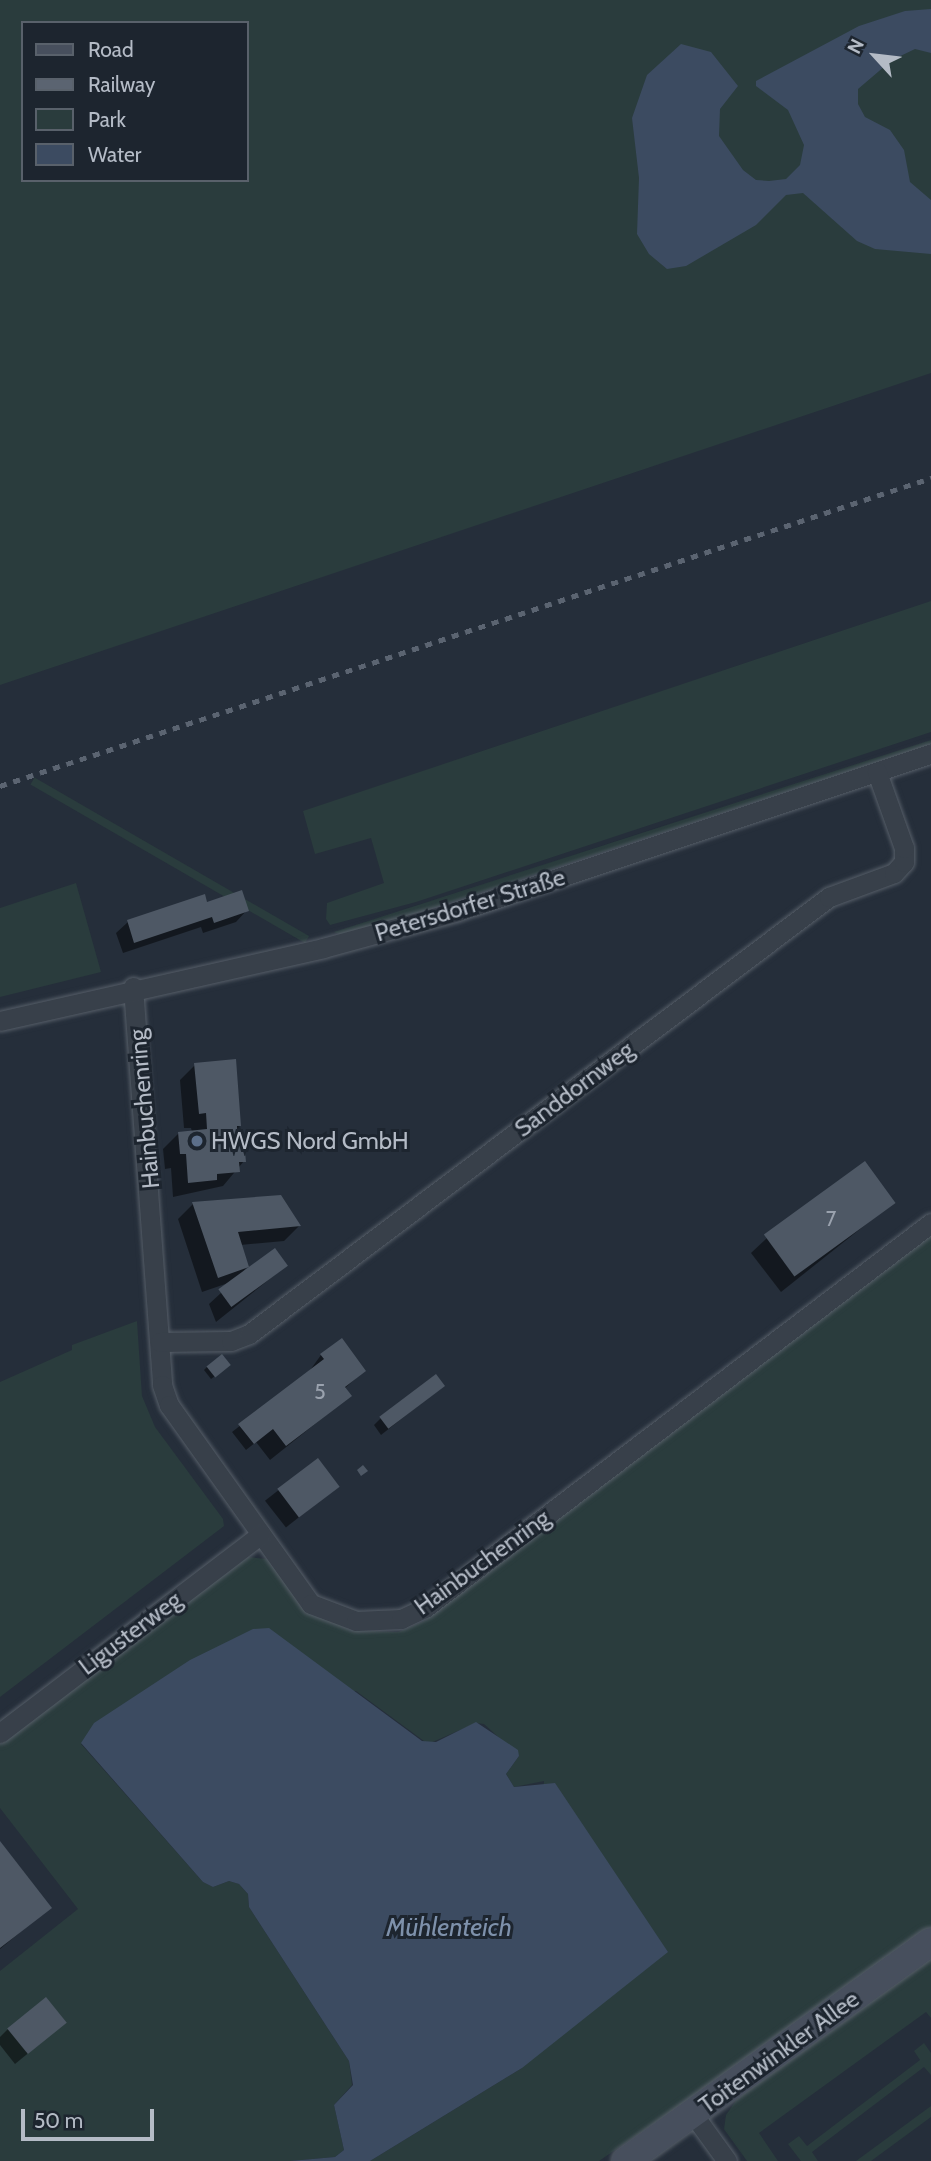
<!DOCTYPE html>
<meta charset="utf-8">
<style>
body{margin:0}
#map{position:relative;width:931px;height:2161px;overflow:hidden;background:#252e3a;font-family:Cabin,sans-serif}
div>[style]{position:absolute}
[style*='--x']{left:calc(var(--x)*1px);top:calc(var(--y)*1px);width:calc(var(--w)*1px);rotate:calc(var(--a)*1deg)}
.green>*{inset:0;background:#2a3c3d;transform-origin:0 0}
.water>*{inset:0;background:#3c4b61}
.shadow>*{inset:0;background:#0007;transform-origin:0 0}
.building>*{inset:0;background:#4e5865;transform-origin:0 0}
.roads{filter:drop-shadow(0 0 2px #565e68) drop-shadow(0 0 2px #565e68)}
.street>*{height:19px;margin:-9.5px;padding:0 9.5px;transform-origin:9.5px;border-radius:9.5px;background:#38404a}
.secondary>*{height:28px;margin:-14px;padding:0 14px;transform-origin:14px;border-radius:14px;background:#474f5d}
.rail>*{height:5px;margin-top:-2.5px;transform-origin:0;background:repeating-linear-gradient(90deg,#5b6471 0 7px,transparent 0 14px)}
.dots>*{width:19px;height:19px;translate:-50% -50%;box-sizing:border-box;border:4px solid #1d252f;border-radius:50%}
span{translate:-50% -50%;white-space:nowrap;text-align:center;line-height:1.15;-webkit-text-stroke:6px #1d252f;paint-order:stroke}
.number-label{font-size:21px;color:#9aa2ae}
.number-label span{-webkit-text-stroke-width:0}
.street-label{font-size:24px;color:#b4bbc6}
.poi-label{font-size:24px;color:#b4bbc6}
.left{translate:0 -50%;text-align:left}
.water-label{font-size:26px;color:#7e91ab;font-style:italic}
.legend{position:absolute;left:21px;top:21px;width:228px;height:161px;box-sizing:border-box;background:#1d252f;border:2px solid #59616b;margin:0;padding:9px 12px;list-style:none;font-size:21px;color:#b4bbc6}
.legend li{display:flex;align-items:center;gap:14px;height:35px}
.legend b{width:35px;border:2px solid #59616b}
.north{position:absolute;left:840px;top:21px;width:70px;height:70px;-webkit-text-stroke:5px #1d252f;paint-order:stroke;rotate:297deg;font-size:19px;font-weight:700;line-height:28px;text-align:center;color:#b4bbc6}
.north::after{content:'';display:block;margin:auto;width:24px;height:32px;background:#b4bbc6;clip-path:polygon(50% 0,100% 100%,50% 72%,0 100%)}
.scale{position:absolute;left:21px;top:2109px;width:133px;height:32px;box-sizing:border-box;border:4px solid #b4bbc6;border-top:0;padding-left:9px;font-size:21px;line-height:24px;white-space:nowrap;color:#b4bbc6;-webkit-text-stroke:5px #1d252f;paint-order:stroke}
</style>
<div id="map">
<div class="green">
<div style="clip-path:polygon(evenodd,0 0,931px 0,931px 373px,0 685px,0 0,23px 23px,247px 23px,247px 180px,23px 180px,23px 23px)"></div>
<div style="clip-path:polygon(931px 601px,931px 732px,416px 902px,330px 925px,326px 919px,327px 903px,384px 883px,371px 838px,315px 854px,303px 811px)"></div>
<div style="clip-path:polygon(931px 740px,931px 744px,418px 913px,341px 935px,334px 932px)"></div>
<div style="clip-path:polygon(76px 883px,101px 972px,0 997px,0 908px)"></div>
<div style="left:309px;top:936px;width:8px;height:317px;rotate:120deg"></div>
<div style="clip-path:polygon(931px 1235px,931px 1933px,599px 2161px,370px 2161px,522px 2068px,544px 1781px,514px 1787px,506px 1774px,519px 1756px,484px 1724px,476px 1723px,428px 1744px,356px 1691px,81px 1744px,203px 1882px,213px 1887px,229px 1881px,239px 1884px,248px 1894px,249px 1907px,349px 2061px,352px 2085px,334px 2105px,344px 2150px,335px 2157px,290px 2161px,0 2161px,0 1971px,78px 1909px,0 1808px,0 1744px,248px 1557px,267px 1559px,307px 1607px,350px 1630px,398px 1632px,424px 1621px)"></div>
<div style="clip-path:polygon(137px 1321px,142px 1396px,155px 1427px,223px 1519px,224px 1526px,0 1697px,0 1382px,72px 1350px,72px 1345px)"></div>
<div style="clip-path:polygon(931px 1956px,931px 2018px,926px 2012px,759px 2133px,778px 2161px,747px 2161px,724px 2129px,726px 2115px,737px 2099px)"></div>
<div style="clip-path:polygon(924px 2043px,931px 2053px,931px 2075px,924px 2067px,812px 2152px,818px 2161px,801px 2161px,788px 2144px,799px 2136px,807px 2146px,920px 2060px,914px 2051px)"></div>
<div style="clip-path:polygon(931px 2106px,931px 2117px,871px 2161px,856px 2161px)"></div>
</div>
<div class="water">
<div style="clip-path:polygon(931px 9px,931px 53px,915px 49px,892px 60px,858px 89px,858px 104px,865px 117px,890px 130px,904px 150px,910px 182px,931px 200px,931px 254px,875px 249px,857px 241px,803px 193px,786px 195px,756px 225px,686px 266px,667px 269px,649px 254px,637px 234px,639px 178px,632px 118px,647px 75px,681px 44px,711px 52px,738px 86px,720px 109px,719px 136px,743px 170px,756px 180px,769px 181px,786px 179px,800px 165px,804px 145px,788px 110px,756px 86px,756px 81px,859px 26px,905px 11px)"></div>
<div style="clip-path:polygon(269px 1628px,422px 1741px,436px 1742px,476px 1722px,518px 1750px,519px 1756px,506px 1774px,514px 1787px,555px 1783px,668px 1952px,522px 2068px,370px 2161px,290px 2161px,335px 2157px,344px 2150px,334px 2105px,353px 2085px,349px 2061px,249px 1907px,248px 1894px,239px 1884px,229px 1881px,213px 1887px,203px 1882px,81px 1743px,94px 1723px,190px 1660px,253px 1629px)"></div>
</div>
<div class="shadow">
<div style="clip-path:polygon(206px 904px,247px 910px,236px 922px,203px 933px,201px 927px,123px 953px,116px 933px,128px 922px)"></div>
<div style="clip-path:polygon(195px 1065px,240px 1125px,236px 1143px,244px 1161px,223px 1186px,173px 1197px,171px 1168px,165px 1169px,163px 1149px,179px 1133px,192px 1132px,191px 1128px,184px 1128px,180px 1080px)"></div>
<div style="clip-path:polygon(894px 1202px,781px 1292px,751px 1253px,767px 1238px)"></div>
<div style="clip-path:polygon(193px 1204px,299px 1226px,284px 1241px,240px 1245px,247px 1267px,237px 1279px,286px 1266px,216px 1322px,209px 1304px,234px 1281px,202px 1292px,178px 1219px)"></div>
<div style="clip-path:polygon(321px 1355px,364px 1371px,344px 1389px,350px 1396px,270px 1460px,256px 1442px,246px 1450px,232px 1432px,308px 1373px)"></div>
<div style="clip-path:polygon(207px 1367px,226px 1368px,211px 1379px,204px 1370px)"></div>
<div style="clip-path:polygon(443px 1386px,381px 1435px,374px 1425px,381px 1418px)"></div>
<div style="left:317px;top:1460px;width:34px;height:66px;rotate:52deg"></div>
<div style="clip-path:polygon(0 1844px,49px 1908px,0 1949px)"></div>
<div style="clip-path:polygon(65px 2023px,15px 2064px,0 2045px,0 2037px,8px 2029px)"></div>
</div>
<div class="building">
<div style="clip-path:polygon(242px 890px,249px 911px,214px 923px,212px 917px,134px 943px,127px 920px,205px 894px,207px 902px)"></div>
<div style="clip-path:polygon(236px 1059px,241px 1126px,237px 1126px,238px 1141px,244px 1141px,246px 1162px,239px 1162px,240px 1172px,217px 1174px,217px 1180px,188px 1183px,186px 1154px,180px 1154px,178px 1132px,207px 1129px,206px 1113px,199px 1114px,194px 1063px)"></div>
<div style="left:865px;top:1161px;width:52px;height:125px;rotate:54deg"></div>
<div style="clip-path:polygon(281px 1195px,301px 1226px,238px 1232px,249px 1267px,218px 1278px,192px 1202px)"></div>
<div style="left:275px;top:1248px;width:22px;height:70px;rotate:54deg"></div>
<div style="clip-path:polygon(342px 1338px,366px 1371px,345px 1387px,352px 1396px,286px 1446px,273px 1429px,254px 1444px,238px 1424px,324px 1359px,320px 1354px)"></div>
<div style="left:222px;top:1354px;width:14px;height:20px;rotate:51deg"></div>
<div style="left:436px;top:1374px;width:15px;height:71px;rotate:53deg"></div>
<div style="left:318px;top:1458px;width:36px;height:51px;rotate:53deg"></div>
<div style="clip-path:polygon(363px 1465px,368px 1471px,361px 1476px,357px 1470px)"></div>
<div style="clip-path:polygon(0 1841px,52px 1908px,0 1948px)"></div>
<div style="left:46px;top:1997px;width:33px;height:50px;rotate:51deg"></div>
</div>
<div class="roads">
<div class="street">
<div style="--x:133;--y:987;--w:399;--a:85.8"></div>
<div style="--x:162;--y:1385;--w:21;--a:71"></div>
<div style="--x:169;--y:1405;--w:244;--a:54.5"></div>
<div style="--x:311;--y:1604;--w:48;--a:20.7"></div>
<div style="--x:356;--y:1621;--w:45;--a:-2.5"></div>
<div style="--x:401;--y:1619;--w:26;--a:-25"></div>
<div style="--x:425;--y:1608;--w:636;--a:-37.27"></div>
<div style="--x:0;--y:1021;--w:331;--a:-12.7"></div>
<div style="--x:323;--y:948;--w:140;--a:-15.3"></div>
<div style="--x:458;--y:911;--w:498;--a:-18.4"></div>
<div style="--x:160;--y:1342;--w:71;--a:-0.8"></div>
<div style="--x:231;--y:1341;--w:19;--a:-21"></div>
<div style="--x:249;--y:1334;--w:726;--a:-37"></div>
<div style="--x:829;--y:897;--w:69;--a:-20.3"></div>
<div style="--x:894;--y:873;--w:15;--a:-48"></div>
<div style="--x:904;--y:862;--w:14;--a:-90"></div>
<div style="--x:904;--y:848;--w:81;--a:-109.6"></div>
<div style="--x:0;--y:1733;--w:328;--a:-37.3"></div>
<div style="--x:693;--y:2114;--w:58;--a:54.1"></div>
</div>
<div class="secondary">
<div style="--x:626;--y:2161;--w:375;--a:-35.7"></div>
</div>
</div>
<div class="rail">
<div style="--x:0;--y:786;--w:981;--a:-18.31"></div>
</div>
<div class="dots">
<div style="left:197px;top:1141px;background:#5c6f8a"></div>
</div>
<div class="number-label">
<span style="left:831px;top:1219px">7</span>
<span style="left:320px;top:1392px">5</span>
</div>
<div class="street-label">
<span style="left:470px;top:905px;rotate:-17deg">Petersdorfer Straße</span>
<span style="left:574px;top:1089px;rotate:-37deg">Sanddornweg</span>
<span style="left:144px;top:1109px;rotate:-95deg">Hainbuchenring</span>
<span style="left:482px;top:1562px;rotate:-36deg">Hainbuchenring</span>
<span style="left:130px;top:1633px;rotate:-37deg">Ligusterweg</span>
<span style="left:779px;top:2052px;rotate:-36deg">Toitenwinkler Allee</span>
</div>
<div class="poi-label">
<span class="left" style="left:211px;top:1141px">HWGS Nord GmbH</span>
</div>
<div class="water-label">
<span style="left:449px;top:1928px">Mühlenteich</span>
</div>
<ul class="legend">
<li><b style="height:9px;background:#474f5d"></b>Road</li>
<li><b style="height:9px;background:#5b6471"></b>Railway</li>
<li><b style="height:19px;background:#2a3c3d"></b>Park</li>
<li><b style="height:19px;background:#3c4b61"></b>Water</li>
</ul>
<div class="north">N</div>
<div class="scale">50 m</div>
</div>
